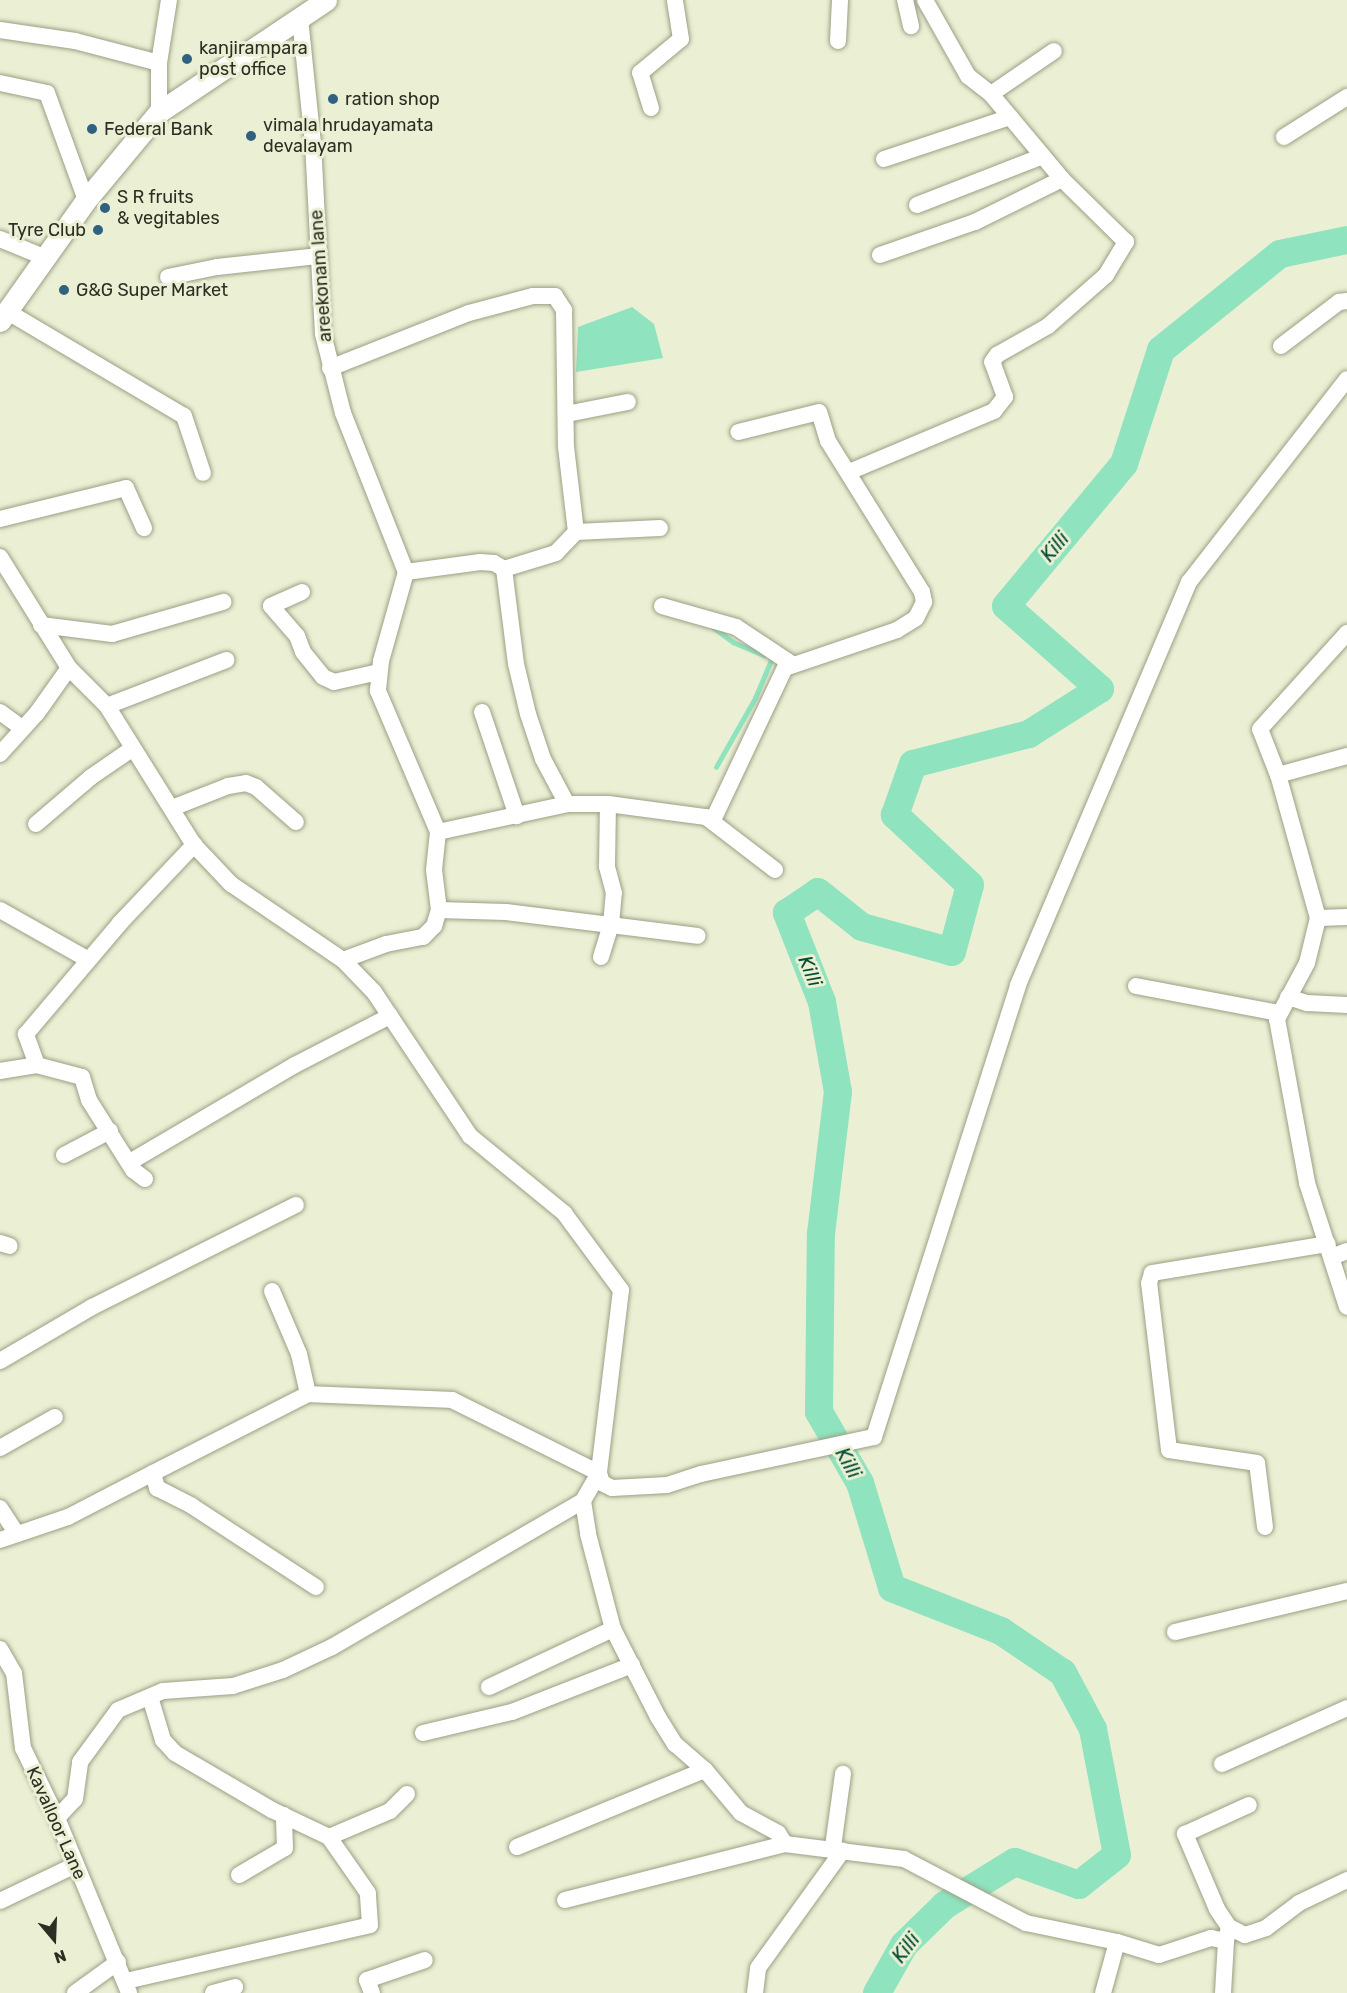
<!DOCTYPE html>
<style>
body{margin:0}
#map{position:relative;width:1347px;height:1993px;overflow:hidden;background:#ebf0d4;font-family:Rubik,sans-serif}
div>[style]{position:absolute}
[style*='--x']{left:calc(var(--x)*1px);top:calc(var(--y)*1px);width:calc(var(--w)*1px);rotate:calc(var(--a)*1deg)}
.water>*{inset:0;background:#8fe3be}
.stream>*{height:4.5px;margin:-2.25px;padding:0 2.25px;transform-origin:2.25px;border-radius:2.25px;background:#8fe3be}
.river>*{height:28px;margin:-14px;padding:0 14px;transform-origin:14px;border-radius:14px;background:#8fe3be}
.roads{filter:drop-shadow(0 0 2px #9b9f85) drop-shadow(0 0 2px #9b9f85)}
.minor>*{height:16px;margin:-8px;padding:0 8px;transform-origin:8px;border-radius:8px;background:#fff}
.major>*{height:21px;margin:-10.5px;padding:0 10.5px;transform-origin:10.5px;border-radius:10.5px;background:#fff}
.dots>*{width:16px;height:16px;translate:-50% -50%;box-sizing:border-box;border:3px solid #ebf0d4;border-radius:50%}
span{translate:-50% -50%;white-space:nowrap;text-align:center;line-height:1.15;-webkit-text-stroke:6px #ebf0d4;paint-order:stroke}
.poi-label{font-size:18px;color:#2c2d23}
.left{translate:0 -50%;text-align:left}
.right{translate:-100% -50%;text-align:right}
.street-label{font-size:18px;color:#2c2d23}
.water-label{font-size:20px;color:#034b34;font-style:italic}
.north{position:absolute;left:24px;top:1909px;width:60px;height:60px;-webkit-text-stroke:4px #ebf0d4;paint-order:stroke;rotate:161deg;font-size:16px;font-weight:700;line-height:24px;text-align:center;color:#2c2d23}
.north::after{content:'';display:block;margin:auto;width:21px;height:27px;background:#2c2d23;clip-path:polygon(50% 0,100% 100%,50% 72%,0 100%)}
</style>
<div id="map">
<div class="water">
<div style="clip-path:polygon(632px 307px,654px 324px,663px 358px,576px 372px,578px 327px)"></div>
</div>
<div class="stream">
<div style="--x:714;--y:628;--w:24;--a:36"></div>
<div style="--x:733;--y:642;--w:34;--a:23"></div>
<div style="--x:716;--y:767;--w:79;--a:-60.5"></div>
<div style="--x:755;--y:698;--w:43;--a:-67"></div>
</div>
<div class="river">
<div style="--x:877;--y:1993;--w:55;--a:-60.6"></div>
<div style="--x:904;--y:1945;--w:57;--a:-44.3"></div>
<div style="--x:945;--y:1905;--w:82;--a:-31.6"></div>
<div style="--x:1015;--y:1862;--w:68;--a:19.8"></div>
<div style="--x:1079;--y:1885;--w:48;--a:-38.3"></div>
<div style="--x:1117;--y:1855;--w:128;--a:-100.8"></div>
<div style="--x:1093;--y:1729;--w:64;--a:-118.2"></div>
<div style="--x:1063;--y:1673;--w:75;--a:-145.9"></div>
<div style="--x:1001;--y:1631;--w:117;--a:-158.5"></div>
<div style="--x:892;--y:1588;--w:110;--a:-106.9"></div>
<div style="--x:860;--y:1483;--w:82;--a:-120"></div>
<div style="--x:819;--y:1412;--w:178;--a:-89.4"></div>
<div style="--x:821;--y:1234;--w:143;--a:-83.2"></div>
<div style="--x:838;--y:1092;--w:91;--a:-100.1"></div>
<div style="--x:822;--y:1002;--w:96;--a:-111.5"></div>
<div style="--x:787;--y:913;--w:37;--a:-34"></div>
<div style="--x:818;--y:892;--w:56;--a:38.5"></div>
<div style="--x:862;--y:927;--w:93;--a:15.5"></div>
<div style="--x:952;--y:952;--w:69;--a:-75"></div>
<div style="--x:970;--y:885;--w:103;--a:-137"></div>
<div style="--x:895;--y:815;--w:54;--a:-70.6"></div>
<div style="--x:913;--y:764;--w:120;--a:-14.5"></div>
<div style="--x:1029;--y:734;--w:84;--a:-32.4"></div>
<div style="--x:1100;--y:689;--w:125;--a:-138.6"></div>
<div style="--x:1006;--y:606;--w:185;--a:-50.3"></div>
<div style="--x:1124;--y:464;--w:120;--a:-72"></div>
<div style="--x:1161;--y:350;--w:153;--a:-38.9"></div>
<div style="--x:1280;--y:254;--w:68;--a:-11.8"></div>
</div>
<div class="roads">
<div class="minor">
<div style="--x:905;--y:0;--w:27;--a:77"></div>
<div style="--x:300;--y:18;--w:126;--a:84.1"></div>
<div style="--x:313;--y:143;--w:191;--a:87"></div>
<div style="--x:323;--y:334;--w:81;--a:75.8"></div>
<div style="--x:343;--y:413;--w:171;--a:68.4"></div>
<div style="--x:406;--y:572;--w:92;--a:105.7"></div>
<div style="--x:381;--y:661;--w:30;--a:96"></div>
<div style="--x:378;--y:691;--w:153;--a:66.9"></div>
<div style="--x:0;--y:30;--w:76;--a:8.3"></div>
<div style="--x:75;--y:41;--w:87;--a:14.7"></div>
<div style="--x:838;--y:41;--w:41;--a:-87.2"></div>
<div style="--x:0;--y:83;--w:48;--a:12"></div>
<div style="--x:47;--y:93;--w:114;--a:70"></div>
<div style="--x:991;--y:94;--w:76;--a:-34.3"></div>
<div style="--x:651;--y:108;--w:37;--a:-107"></div>
<div style="--x:640;--y:73;--w:53;--a:-39.7"></div>
<div style="--x:681;--y:39;--w:39;--a:-99"></div>
<div style="--x:159;--y:112;--w:49;--a:-90"></div>
<div style="--x:159;--y:63;--w:64;--a:-81"></div>
<div style="--x:1284;--y:137;--w:75;--a:-32.4"></div>
<div style="--x:884;--y:159;--w:133;--a:-18.4"></div>
<div style="--x:917;--y:205;--w:135;--a:-21.3"></div>
<div style="--x:0;--y:239;--w:50;--a:22.4"></div>
<div style="--x:880;--y:255;--w:101;--a:-19.2"></div>
<div style="--x:975;--y:222;--w:97;--a:-26.3"></div>
<div style="--x:168;--y:277;--w:50;--a:-11.5"></div>
<div style="--x:217;--y:267;--w:103;--a:-6.2"></div>
<div style="--x:8;--y:312;--w:204;--a:30.6"></div>
<div style="--x:184;--y:416;--w:60;--a:71.6"></div>
<div style="--x:1281;--y:346;--w:73;--a:-37.2"></div>
<div style="--x:1339;--y:302;--w:8;--a:-7"></div>
<div style="--x:330;--y:368;--w:149;--a:-21.6"></div>
<div style="--x:469;--y:313;--w:66;--a:-14.9"></div>
<div style="--x:533;--y:296;--w:22;--a:0"></div>
<div style="--x:555;--y:296;--w:17;--a:57"></div>
<div style="--x:564;--y:310;--w:137;--a:89.2"></div>
<div style="--x:566;--y:447;--w:86;--a:83.3"></div>
<div style="--x:576;--y:532;--w:29;--a:134"></div>
<div style="--x:556;--y:553;--w:54;--a:162.9"></div>
<div style="--x:566;--y:414;--w:63;--a:-11"></div>
<div style="--x:849;--y:472;--w:157;--a:-22.8"></div>
<div style="--x:994;--y:411;--w:18;--a:-52"></div>
<div style="--x:1005;--y:397;--w:37;--a:-110"></div>
<div style="--x:992;--y:362;--w:9;--a:-54"></div>
<div style="--x:997;--y:355;--w:59;--a:-29.6"></div>
<div style="--x:1048;--y:326;--w:77;--a:-41.3"></div>
<div style="--x:1106;--y:275;--w:39;--a:-59"></div>
<div style="--x:1126;--y:242;--w:90;--a:-135.5"></div>
<div style="--x:1062;--y:179;--w:111;--a:-129.9"></div>
<div style="--x:991;--y:94;--w:29;--a:-142"></div>
<div style="--x:968;--y:76;--w:87;--a:-119.5"></div>
<div style="--x:0;--y:519;--w:130;--a:-13.8"></div>
<div style="--x:126;--y:488;--w:44;--a:65.8"></div>
<div style="--x:576;--y:532;--w:84;--a:-2.7"></div>
<div style="--x:0;--y:557;--w:131;--a:58.1"></div>
<div style="--x:69;--y:668;--w:54;--a:45"></div>
<div style="--x:107;--y:706;--w:164;--a:58"></div>
<div style="--x:194;--y:845;--w:54;--a:46.5"></div>
<div style="--x:231;--y:884;--w:135;--a:34.2"></div>
<div style="--x:343;--y:960;--w:45;--a:45.9"></div>
<div style="--x:374;--y:992;--w:173;--a:56.3"></div>
<div style="--x:470;--y:1136;--w:122;--a:39.3"></div>
<div style="--x:564;--y:1213;--w:96;--a:53.5"></div>
<div style="--x:621;--y:1290;--w:184;--a:96.9"></div>
<div style="--x:599;--y:1473;--w:32;--a:120"></div>
<div style="--x:583;--y:1501;--w:33;--a:81"></div>
<div style="--x:588;--y:1534;--w:98;--a:75.3"></div>
<div style="--x:613;--y:1629;--w:99;--a:62.9"></div>
<div style="--x:658;--y:1717;--w:32;--a:58"></div>
<div style="--x:675;--y:1744;--w:40;--a:41"></div>
<div style="--x:705;--y:1770;--w:56;--a:50.1"></div>
<div style="--x:741;--y:1813;--w:42;--a:28.4"></div>
<div style="--x:778;--y:1833;--w:13;--a:58"></div>
<div style="--x:785;--y:1844;--w:120;--a:7.2"></div>
<div style="--x:904;--y:1859;--w:138;--a:27.7"></div>
<div style="--x:1026;--y:1923;--w:93;--a:11.8"></div>
<div style="--x:1117;--y:1942;--w:44;--a:17.2"></div>
<div style="--x:1159;--y:1955;--w:55;--a:-18.1"></div>
<div style="--x:1211;--y:1938;--w:15;--a:11"></div>
<div style="--x:1226;--y:1941;--w:14;--a:-78"></div>
<div style="--x:1229;--y:1927;--w:18;--a:27"></div>
<div style="--x:1245;--y:1935;--w:22;--a:-18"></div>
<div style="--x:1266;--y:1928;--w:41;--a:-37.1"></div>
<div style="--x:1299;--y:1903;--w:53;--a:-25.6"></div>
<div style="--x:406;--y:572;--w:75;--a:-7.7"></div>
<div style="--x:480;--y:562;--w:14;--a:4"></div>
<div style="--x:494;--y:563;--w:12;--a:31"></div>
<div style="--x:504;--y:569;--w:96;--a:82.8"></div>
<div style="--x:516;--y:664;--w:51;--a:76.5"></div>
<div style="--x:528;--y:714;--w:47;--a:71.6"></div>
<div style="--x:543;--y:759;--w:51;--a:61.9"></div>
<div style="--x:302;--y:592;--w:34;--a:156"></div>
<div style="--x:271;--y:606;--w:40;--a:49"></div>
<div style="--x:297;--y:636;--w:17;--a:69"></div>
<div style="--x:303;--y:652;--w:32;--a:51"></div>
<div style="--x:323;--y:677;--w:12;--a:24"></div>
<div style="--x:334;--y:682;--w:46;--a:-12.5"></div>
<div style="--x:662;--y:606;--w:77;--a:15.8"></div>
<div style="--x:736;--y:627;--w:67;--a:33.5"></div>
<div style="--x:41;--y:625;--w:72;--a:7.2"></div>
<div style="--x:112;--y:634;--w:116;--a:-16.1"></div>
<div style="--x:107;--y:706;--w:128;--a:-21.1"></div>
<div style="--x:0;--y:712;--w:27;--a:36"></div>
<div style="--x:482;--y:712;--w:110;--a:71.4"></div>
<div style="--x:0;--y:754;--w:55;--a:-47.9"></div>
<div style="--x:37;--y:713;--w:55;--a:-54.6"></div>
<div style="--x:1278;--y:775;--w:72;--a:-15.4"></div>
<div style="--x:172;--y:808;--w:60;--a:-21.4"></div>
<div style="--x:228;--y:786;--w:18;--a:-9"></div>
<div style="--x:246;--y:783;--w:11;--a:22"></div>
<div style="--x:256;--y:787;--w:53;--a:41.2"></div>
<div style="--x:713;--y:820;--w:168;--a:-64.7"></div>
<div style="--x:785;--y:668;--w:118;--a:-18.7"></div>
<div style="--x:897;--y:630;--w:22;--a:-32"></div>
<div style="--x:916;--y:618;--w:18;--a:-63"></div>
<div style="--x:924;--y:602;--w:10;--a:-101"></div>
<div style="--x:922;--y:592;--w:178;--a:-121.9"></div>
<div style="--x:828;--y:441;--w:30;--a:-107"></div>
<div style="--x:819;--y:412;--w:83;--a:166.1"></div>
<div style="--x:36;--y:824;--w:72;--a:-40.5"></div>
<div style="--x:91;--y:777;--w:51;--a:-34.6"></div>
<div style="--x:0;--y:910;--w:100;--a:29.4"></div>
<div style="--x:439;--y:910;--w:67;--a:1.7"></div>
<div style="--x:506;--y:912;--w:193;--a:7.1"></div>
<div style="--x:1347;--y:917;--w:29;--a:178"></div>
<div style="--x:1318;--y:918;--w:46;--a:103.7"></div>
<div style="--x:1307;--y:963;--w:64;--a:118.2"></div>
<div style="--x:1277;--y:1019;--w:167;--a:79.6"></div>
<div style="--x:1307;--y:1183;--w:130;--a:72.1"></div>
<div style="--x:1318;--y:918;--w:148;--a:-105.6"></div>
<div style="--x:1278;--y:775;--w:49;--a:-111.4"></div>
<div style="--x:1260;--y:729;--w:130;--a:-47.8"></div>
<div style="--x:601;--y:957;--w:34;--a:-73"></div>
<div style="--x:611;--y:925;--w:32;--a:-85"></div>
<div style="--x:614;--y:893;--w:28;--a:-105"></div>
<div style="--x:607;--y:866;--w:62;--a:-89.1"></div>
<div style="--x:343;--y:960;--w:46;--a:-20.4"></div>
<div style="--x:386;--y:944;--w:38;--a:-11"></div>
<div style="--x:423;--y:937;--w:16;--a:-45"></div>
<div style="--x:434;--y:926;--w:17;--a:-73"></div>
<div style="--x:439;--y:910;--w:40;--a:-97.1"></div>
<div style="--x:434;--y:870;--w:38;--a:-84"></div>
<div style="--x:438;--y:832;--w:132;--a:-12.2"></div>
<div style="--x:567;--y:804;--w:41;--a:0"></div>
<div style="--x:608;--y:804;--w:99;--a:7.6"></div>
<div style="--x:706;--y:817;--w:87;--a:37.5"></div>
<div style="--x:1136;--y:986;--w:146;--a:10.7"></div>
<div style="--x:1288;--y:997;--w:20;--a:18"></div>
<div style="--x:1307;--y:1003;--w:40;--a:2.9"></div>
<div style="--x:0;--y:1071;--w:37;--a:-9"></div>
<div style="--x:64;--y:1155;--w:52;--a:-27.6"></div>
<div style="--x:130;--y:1162;--w:191;--a:-30.5"></div>
<div style="--x:295;--y:1065;--w:107;--a:-27.3"></div>
<div style="--x:145;--y:1179;--w:15;--a:-143"></div>
<div style="--x:133;--y:1170;--w:83;--a:-122.2"></div>
<div style="--x:89;--y:1100;--w:24;--a:-107"></div>
<div style="--x:82;--y:1077;--w:47;--a:-165.1"></div>
<div style="--x:37;--y:1065;--w:33;--a:-110"></div>
<div style="--x:26;--y:1034;--w:145;--a:-49.7"></div>
<div style="--x:120;--y:923;--w:108;--a:-46.5"></div>
<div style="--x:0;--y:1243;--w:10;--a:17"></div>
<div style="--x:1332;--y:1257;--w:16;--a:-22"></div>
<div style="--x:272;--y:1291;--w:69;--a:66.8"></div>
<div style="--x:299;--y:1354;--w:41;--a:77.3"></div>
<div style="--x:0;--y:1361;--w:107;--a:-30.4"></div>
<div style="--x:92;--y:1307;--w:228;--a:-26.6"></div>
<div style="--x:0;--y:1448;--w:63;--a:-29.4"></div>
<div style="--x:153;--y:1473;--w:174;--a:-27"></div>
<div style="--x:308;--y:1394;--w:144;--a:2.4"></div>
<div style="--x:452;--y:1400;--w:164;--a:26.4"></div>
<div style="--x:599;--y:1473;--w:10;--a:73"></div>
<div style="--x:602;--y:1483;--w:11;--a:27"></div>
<div style="--x:612;--y:1488;--w:55;--a:-3.1"></div>
<div style="--x:667;--y:1485;--w:36;--a:-18"></div>
<div style="--x:701;--y:1474;--w:177;--a:-12.1"></div>
<div style="--x:874;--y:1437;--w:474;--a:-72.3"></div>
<div style="--x:1018;--y:985;--w:438;--a:-67"></div>
<div style="--x:1189;--y:582;--w:257;--a:-52.1"></div>
<div style="--x:0;--y:1508;--w:31;--a:57"></div>
<div style="--x:1265;--y:1527;--w:64;--a:-97.1"></div>
<div style="--x:1257;--y:1463;--w:89;--a:-171.6"></div>
<div style="--x:1169;--y:1450;--w:168;--a:-96.8"></div>
<div style="--x:1149;--y:1283;--w:10;--a:-73"></div>
<div style="--x:1152;--y:1273;--w:178;--a:-9.4"></div>
<div style="--x:0;--y:1540;--w:72;--a:-18.7"></div>
<div style="--x:68;--y:1517;--w:96;--a:-27.4"></div>
<div style="--x:153;--y:1473;--w:16;--a:75"></div>
<div style="--x:157;--y:1488;--w:39;--a:27"></div>
<div style="--x:192;--y:1506;--w:148;--a:33.2"></div>
<div style="--x:1175;--y:1632;--w:177;--a:-13.4"></div>
<div style="--x:0;--y:1649;--w:28;--a:60"></div>
<div style="--x:14;--y:1673;--w:76;--a:83.2"></div>
<div style="--x:23;--y:1748;--w:78;--a:64.1"></div>
<div style="--x:57;--y:1818;--w:189;--a:67.6"></div>
<div style="--x:489;--y:1687;--w:137;--a:-25.1"></div>
<div style="--x:423;--y:1733;--w:91;--a:-13.3"></div>
<div style="--x:512;--y:1712;--w:129;--a:-21.4"></div>
<div style="--x:1222;--y:1764;--w:137;--a:-24.1"></div>
<div style="--x:57;--y:1818;--w:26;--a:-47"></div>
<div style="--x:75;--y:1799;--w:37;--a:-82"></div>
<div style="--x:80;--y:1762;--w:64;--a:-53.8"></div>
<div style="--x:118;--y:1710;--w:49;--a:-22.9"></div>
<div style="--x:163;--y:1691;--w:70;--a:-4.1"></div>
<div style="--x:233;--y:1686;--w:52;--a:-17.7"></div>
<div style="--x:283;--y:1670;--w:54;--a:-25.1"></div>
<div style="--x:332;--y:1647;--w:290;--a:-30.2"></div>
<div style="--x:329;--y:1837;--w:66;--a:-23.1"></div>
<div style="--x:390;--y:1811;--w:24;--a:-45"></div>
<div style="--x:517;--y:1847;--w:203;--a:-22.3"></div>
<div style="--x:833;--y:1847;--w:74;--a:-82.2"></div>
<div style="--x:239;--y:1875;--w:53;--a:-30.4"></div>
<div style="--x:285;--y:1848;--w:33;--a:-92"></div>
<div style="--x:565;--y:1900;--w:227;--a:-14.3"></div>
<div style="--x:0;--y:1901;--w:83;--a:-25.6"></div>
<div style="--x:1229;--y:1927;--w:22;--a:-124"></div>
<div style="--x:1217;--y:1909;--w:82;--a:-113.1"></div>
<div style="--x:1185;--y:1834;--w:70;--a:-24.4"></div>
<div style="--x:126;--y:1981;--w:250;--a:-12.9"></div>
<div style="--x:370;--y:1925;--w:32;--a:-94"></div>
<div style="--x:368;--y:1893;--w:68;--a:-124.9"></div>
<div style="--x:329;--y:1837;--w:63;--a:-154.7"></div>
<div style="--x:272;--y:1810;--w:113;--a:-149.6"></div>
<div style="--x:175;--y:1753;--w:18;--a:-133"></div>
<div style="--x:163;--y:1740;--w:45;--a:-106.8"></div>
<div style="--x:75;--y:1993;--w:53;--a:-35.8"></div>
<div style="--x:213;--y:1993;--w:23;--a:-15"></div>
<div style="--x:372;--y:1993;--w:14;--a:-111"></div>
<div style="--x:367;--y:1980;--w:61;--a:-19"></div>
<div style="--x:755;--y:1993;--w:25;--a:-83"></div>
<div style="--x:758;--y:1968;--w:145;--a:-54.2"></div>
<div style="--x:1103;--y:1993;--w:53;--a:-74.6"></div>
<div style="--x:1223;--y:1993;--w:52;--a:-86.7"></div>
</div>
<div class="major">
<div style="--x:0;--y:321;--w:148;--a:-54.6"></div>
<div style="--x:86;--y:200;--w:114;--a:-50.3"></div>
<div style="--x:159;--y:112;--w:201;--a:-33.8"></div>
</div>
</div>
<div class="dots">
<div style="left:187px;top:59px;background:#30617f"></div>
<div style="left:333px;top:99px;background:#30617f"></div>
<div style="left:92px;top:129px;background:#30617f"></div>
<div style="left:251px;top:136px;background:#30617f"></div>
<div style="left:105px;top:208px;background:#30617f"></div>
<div style="left:98px;top:230px;background:#30617f"></div>
<div style="left:64px;top:290px;background:#30617f"></div>
</div>
<div class="poi-label">
<span class="left" style="left:199px;top:59px">kanjirampara<br>post office</span>
<span class="left" style="left:345px;top:99px">ration shop</span>
<span class="left" style="left:263px;top:136px">vimala hrudayamata<br>devalayam</span>
<span class="left" style="left:104px;top:129px">Federal Bank</span>
<span class="left" style="left:117px;top:208px">S R fruits<br>&amp; vegitables</span>
<span class="right" style="left:86px;top:230px">Tyre Club</span>
<span class="left" style="left:76px;top:290px">G&amp;G Super Market</span>
</div>
<div class="street-label">
<span style="left:321px;top:276px;rotate:-94deg">areekonam lane</span>
<span style="left:56px;top:1823px;rotate:66deg">Kavalloor Lane</span>
</div>
<div class="water-label">
<span style="left:1055px;top:547px;rotate:-50deg">Killi</span>
<span style="left:810px;top:971px;rotate:68deg">Killi</span>
<span style="left:848px;top:1463px;rotate:61deg">Killi</span>
<span style="left:906px;top:1948px;rotate:-53deg">Killi</span>
</div>
<div class="north">N</div>
</div>
